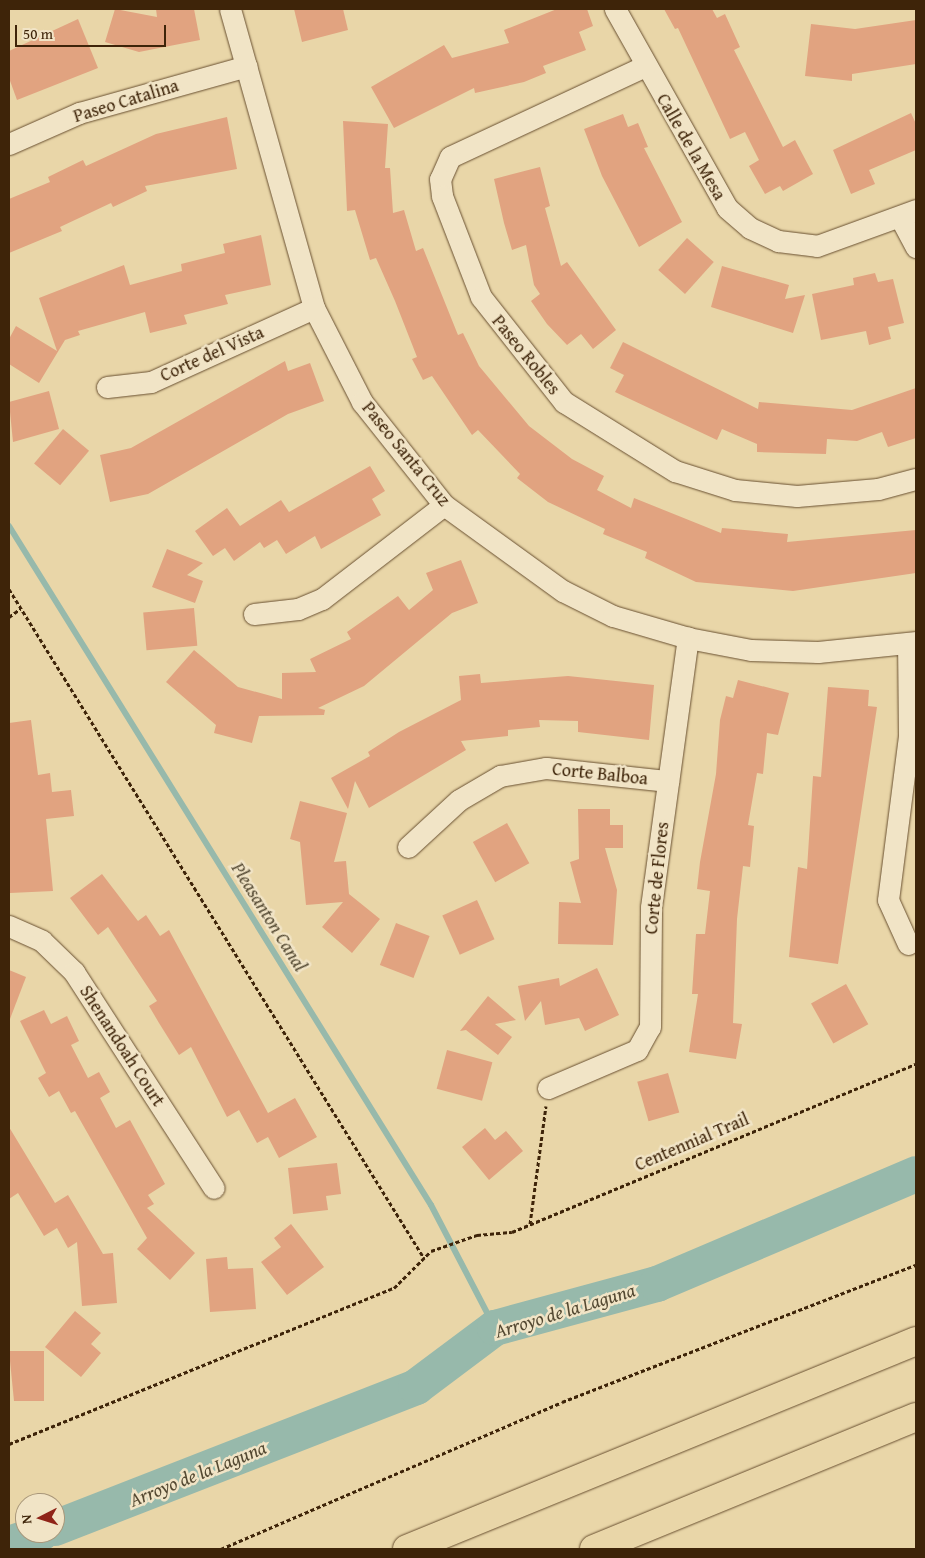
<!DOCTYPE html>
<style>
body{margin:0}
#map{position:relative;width:925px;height:1558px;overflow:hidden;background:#e9d6a8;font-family:"Gentium Book Plus",serif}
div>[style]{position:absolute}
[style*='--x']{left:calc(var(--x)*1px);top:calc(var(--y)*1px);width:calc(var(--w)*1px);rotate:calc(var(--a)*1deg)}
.stream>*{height:6px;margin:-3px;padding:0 3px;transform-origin:3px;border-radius:3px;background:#97b9ab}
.river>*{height:36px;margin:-18px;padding:0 18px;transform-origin:18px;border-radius:18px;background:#97b9ab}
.building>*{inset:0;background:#e1a380;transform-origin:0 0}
.path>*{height:3px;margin-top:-1.5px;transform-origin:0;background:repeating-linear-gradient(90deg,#3e2409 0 4px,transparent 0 6.5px)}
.roads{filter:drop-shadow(0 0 1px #695031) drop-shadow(0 0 1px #695031)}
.street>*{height:21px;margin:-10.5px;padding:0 10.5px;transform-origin:10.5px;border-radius:10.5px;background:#f1e4c6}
.highway>*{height:28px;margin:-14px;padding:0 14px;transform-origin:14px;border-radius:14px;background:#e9d6a8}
span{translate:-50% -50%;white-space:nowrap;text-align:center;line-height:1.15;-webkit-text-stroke:5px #f1e4c6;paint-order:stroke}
.street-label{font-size:18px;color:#3e2409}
.water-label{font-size:19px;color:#544932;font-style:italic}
.frame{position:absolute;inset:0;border:10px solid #3e2409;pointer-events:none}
.north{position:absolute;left:15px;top:1493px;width:50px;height:50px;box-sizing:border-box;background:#f1e4c6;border:1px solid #a9977a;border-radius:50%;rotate:265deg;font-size:14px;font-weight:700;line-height:20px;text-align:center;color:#3e2409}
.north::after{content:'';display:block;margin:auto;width:18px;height:22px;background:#8f2418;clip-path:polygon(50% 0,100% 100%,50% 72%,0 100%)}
.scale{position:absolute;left:15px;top:25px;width:151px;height:22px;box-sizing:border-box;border:2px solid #3e2409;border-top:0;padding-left:6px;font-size:15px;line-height:18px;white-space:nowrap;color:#3e2409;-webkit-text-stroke:4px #f1e4c6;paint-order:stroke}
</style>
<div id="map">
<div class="stream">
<div style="--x:9;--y:526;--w:799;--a:58.14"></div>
<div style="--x:431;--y:1205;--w:139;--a:62.5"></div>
</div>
<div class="river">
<div style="--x:55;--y:1528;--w:388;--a:-21.3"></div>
<div style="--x:416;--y:1387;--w:99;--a:-36.8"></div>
<div style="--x:495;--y:1328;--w:168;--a:-15.2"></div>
<div style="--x:657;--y:1284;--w:281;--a:-23"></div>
<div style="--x:9;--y:1544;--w:34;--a:-19"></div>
</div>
<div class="building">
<div style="clip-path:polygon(115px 9px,157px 17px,156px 9px,194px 9px,200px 40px,139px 52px,105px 42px)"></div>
<div style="clip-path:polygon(294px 9px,343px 9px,348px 30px,302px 42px)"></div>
<div style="clip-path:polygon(557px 9px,587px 9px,593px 26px,579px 32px,586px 50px,543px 66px,546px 73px,524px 82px,475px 93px,474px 88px,394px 128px,371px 87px,444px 45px,452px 58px,509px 43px,504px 30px)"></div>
<div style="clip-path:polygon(664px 9px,712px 9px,717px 18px,725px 14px,740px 47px,734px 50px,783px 147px,795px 140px,813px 174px,783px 191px,780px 186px,765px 194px,749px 166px,759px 160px,745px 132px,730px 139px,678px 28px,675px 29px)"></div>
<div style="clip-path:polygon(78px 19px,98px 68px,17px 100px,9px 78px,9px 51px)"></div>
<div style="clip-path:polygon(916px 20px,916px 64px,852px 74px,852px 81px,805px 76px,811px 24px,855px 29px)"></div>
<div style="clip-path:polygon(911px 113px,916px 124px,916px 150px,869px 170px,875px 184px,851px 194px,833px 150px)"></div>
<div style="clip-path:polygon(623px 114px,628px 127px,638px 123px,648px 147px,644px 148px,682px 222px,639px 247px,602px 176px,584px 129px)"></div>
<div style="clip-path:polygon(227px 117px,237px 169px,145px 186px,147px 191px,113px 207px,111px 203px,60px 227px,62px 231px,9px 253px,9px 199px,50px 182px,48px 177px,83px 160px,86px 166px,156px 134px)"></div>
<div style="clip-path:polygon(343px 121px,388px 124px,385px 168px,390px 168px,393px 213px,404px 210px,416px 251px,423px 248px,458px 335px,463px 333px,479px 366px,529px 426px,572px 459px,604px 476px,597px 490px,631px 508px,634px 498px,721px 533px,722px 528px,788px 534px,787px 542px,916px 530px,916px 573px,793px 591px,696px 582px,645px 558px,647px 552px,603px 534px,605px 529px,548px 502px,517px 478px,520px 474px,478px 430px,472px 435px,432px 376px,423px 380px,412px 359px,417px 357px,395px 301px,376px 258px,370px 260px,355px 210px,347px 211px)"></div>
<div style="clip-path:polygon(540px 167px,550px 206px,545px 208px,561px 266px,567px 262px,616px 330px,593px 349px,581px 334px,567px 345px,547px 324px,531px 301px,540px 294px,534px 285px,526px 245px,512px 250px,504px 223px,494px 179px)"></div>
<div style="clip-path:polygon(261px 235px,271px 285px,225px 295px,228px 304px,184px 315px,187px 324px,150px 333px,145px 312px,78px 331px,80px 335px,65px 340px,39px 383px,9px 364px,9px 339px,16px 326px,57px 351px,39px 298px,124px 265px,130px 285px,182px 271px,181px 264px,225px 253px,223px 244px)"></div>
<div style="left:687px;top:238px;width:36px;height:43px;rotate:42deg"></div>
<div style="clip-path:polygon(722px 266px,789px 285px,785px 299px,805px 295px,793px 333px,711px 307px)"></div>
<div style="clip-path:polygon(875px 273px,878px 282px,893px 279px,904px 323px,888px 327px,891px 339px,869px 345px,866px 331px,821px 340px,812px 294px,854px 285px,853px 278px)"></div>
<div style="clip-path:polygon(623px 342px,758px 409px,759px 402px,852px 410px,916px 388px,916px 438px,888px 447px,882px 432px,857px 441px,827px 439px,826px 454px,757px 452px,757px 444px,722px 429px,717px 440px,615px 392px,624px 375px,610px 368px)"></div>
<div style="clip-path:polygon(285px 361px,288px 371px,310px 363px,324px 401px,288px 414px,148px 494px,110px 502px,100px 455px,131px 448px)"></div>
<div style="clip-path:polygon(49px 391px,59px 429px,13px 442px,9px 402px)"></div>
<div style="left:63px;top:429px;width:34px;height:45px;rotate:40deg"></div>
<div style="clip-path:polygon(370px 466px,385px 491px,372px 499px,381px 515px,321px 549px,315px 536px,286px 554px,277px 540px,264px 548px,260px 542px,234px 561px,225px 548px,213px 556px,195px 531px,227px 508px,240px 526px,281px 500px,289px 512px)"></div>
<div style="clip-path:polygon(167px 549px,203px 563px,187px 575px,203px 581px,195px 603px,152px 587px)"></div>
<div style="clip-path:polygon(461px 560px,478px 603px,452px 613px,364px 686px,318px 708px,325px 710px,324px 715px,259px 716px,252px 743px,214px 733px,216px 725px,166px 682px,194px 650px,238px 687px,282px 699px,282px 673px,316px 672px,310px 659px,351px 639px,347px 632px,398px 596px,409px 610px,433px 590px,426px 573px)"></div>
<div style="left:194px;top:608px;width:38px;height:51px;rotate:85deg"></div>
<div style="clip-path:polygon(480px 674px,481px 683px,568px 676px,654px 685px,649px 740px,578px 732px,578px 721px,539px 720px,540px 727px,508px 730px,508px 736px,461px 741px,466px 750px,369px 808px,355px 781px,348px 809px,331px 778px,370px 756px,368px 752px,399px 732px,461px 700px,459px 676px)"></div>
<div style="clip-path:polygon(738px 680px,789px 693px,778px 735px,767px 733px,763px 774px,757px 773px,748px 825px,754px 826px,750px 867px,743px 866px,737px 919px,733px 1023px,742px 1024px,736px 1059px,689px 1052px,698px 994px,692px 994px,696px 934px,705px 934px,710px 891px,697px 889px,700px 862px,716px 774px,720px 720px,726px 696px,733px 698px)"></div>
<div style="clip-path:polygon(828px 687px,869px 690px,868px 706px,877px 707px,838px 964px,789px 957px,798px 867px,807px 869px,813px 776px,821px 777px)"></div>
<div style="clip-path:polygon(31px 720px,38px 775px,50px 773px,52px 792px,71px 790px,74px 816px,46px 819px,53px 891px,10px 893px,9px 723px)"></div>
<div style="clip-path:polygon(300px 801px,347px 813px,334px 862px,346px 861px,349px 894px,380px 919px,352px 953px,322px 927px,343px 902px,306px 905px,300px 842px,290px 839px)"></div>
<div style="clip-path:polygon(578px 809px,610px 809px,610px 825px,623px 825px,623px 848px,605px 848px,617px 890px,613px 945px,558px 944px,559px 902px,581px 903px,570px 862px,579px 859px)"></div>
<div style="left:507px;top:823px;width:46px;height:39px;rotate:61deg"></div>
<div style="clip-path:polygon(102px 874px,138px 921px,146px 915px,160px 936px,169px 930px,268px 1113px,295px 1098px,317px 1137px,279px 1158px,268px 1137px,257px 1143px,239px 1110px,227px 1117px,191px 1047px,179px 1055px,159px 1023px,149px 1006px,157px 1001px,108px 927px,98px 935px,70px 898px)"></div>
<div style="left:477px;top:900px;width:43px;height:38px;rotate:66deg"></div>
<div style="left:396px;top:923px;width:36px;height:45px;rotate:21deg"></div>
<div style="clip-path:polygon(597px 968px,619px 1015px,585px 1031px,579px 1018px,545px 1025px,541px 1001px,525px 1021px,518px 986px,559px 978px,560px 986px)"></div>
<div style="clip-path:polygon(9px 970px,26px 977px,10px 1019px,9px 1018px)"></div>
<div style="left:846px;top:984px;width:46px;height:40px;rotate:61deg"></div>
<div style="clip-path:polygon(488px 996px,516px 1020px,495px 1024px,512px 1037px,498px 1055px,466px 1030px,460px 1031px)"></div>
<div style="clip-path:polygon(44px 1010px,51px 1024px,67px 1016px,79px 1041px,71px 1045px,88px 1078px,99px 1072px,110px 1092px,100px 1098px,116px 1128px,130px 1120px,165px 1184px,148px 1195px,154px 1204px,147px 1208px,195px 1253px,170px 1280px,137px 1249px,147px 1238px,75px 1111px,71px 1113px,59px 1091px,49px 1097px,38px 1078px,46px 1073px,20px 1021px)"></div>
<div style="left:447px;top:1050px;width:47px;height:40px;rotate:15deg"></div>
<div style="left:668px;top:1073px;width:41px;height:32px;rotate:74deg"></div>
<div style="clip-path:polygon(9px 1127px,55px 1203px,68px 1195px,103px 1254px,113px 1253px,117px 1303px,82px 1306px,77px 1242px,68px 1248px,57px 1228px,44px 1236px,18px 1193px,9px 1199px)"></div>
<div style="clip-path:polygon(485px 1128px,495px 1140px,506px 1131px,523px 1151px,489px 1180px,462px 1147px)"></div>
<div style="clip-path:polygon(337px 1163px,341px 1194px,326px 1196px,328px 1210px,293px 1214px,288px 1168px)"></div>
<div style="clip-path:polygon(291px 1224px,324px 1267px,287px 1295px,261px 1262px,281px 1247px,274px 1238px)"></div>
<div style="clip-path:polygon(227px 1257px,228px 1269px,253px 1268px,256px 1309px,210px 1312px,206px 1259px)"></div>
<div style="clip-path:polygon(75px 1311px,101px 1333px,91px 1344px,101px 1353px,81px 1377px,45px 1347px)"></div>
<div style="clip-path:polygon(9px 1351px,44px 1351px,44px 1401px,14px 1401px)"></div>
</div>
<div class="path">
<div style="--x:9;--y:589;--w:787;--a:58.19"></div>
<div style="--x:9;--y:617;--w:14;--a:-36"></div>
<div style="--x:530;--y:1224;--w:119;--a:-82.3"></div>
<div style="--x:9;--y:1444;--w:415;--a:-22.1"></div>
<div style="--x:394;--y:1288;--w:52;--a:-45"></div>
<div style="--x:431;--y:1251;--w:49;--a:-19.2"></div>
<div style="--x:477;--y:1235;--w:35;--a:-5"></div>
<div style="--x:512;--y:1232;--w:438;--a:-22.6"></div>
<div style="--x:221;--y:1549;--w:371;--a:-23.3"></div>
<div style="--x:562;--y:1402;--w:380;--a:-21.2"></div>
</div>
<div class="roads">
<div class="street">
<div style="--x:230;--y:9;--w:311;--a:74.3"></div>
<div style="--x:314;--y:308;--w:106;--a:62.9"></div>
<div style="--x:362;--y:402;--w:132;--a:51.5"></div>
<div style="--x:444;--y:505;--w:147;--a:35.9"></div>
<div style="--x:563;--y:591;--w:56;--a:26.6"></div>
<div style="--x:613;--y:616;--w:78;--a:16.3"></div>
<div style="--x:688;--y:638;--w:64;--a:10.8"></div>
<div style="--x:751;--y:650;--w:67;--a:1.7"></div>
<div style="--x:818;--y:652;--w:99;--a:-5.8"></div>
<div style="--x:615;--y:9;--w:228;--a:60.6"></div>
<div style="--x:727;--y:208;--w:30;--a:41"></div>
<div style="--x:750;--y:228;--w:31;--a:25"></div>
<div style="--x:778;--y:241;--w:39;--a:7"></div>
<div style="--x:817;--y:246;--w:105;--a:-20"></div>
<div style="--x:645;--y:66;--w:215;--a:155"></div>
<div style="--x:450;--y:157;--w:24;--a:114"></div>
<div style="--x:440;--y:179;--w:17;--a:83"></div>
<div style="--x:442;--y:196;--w:108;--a:68.9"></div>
<div style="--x:481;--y:297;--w:134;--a:51.7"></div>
<div style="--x:564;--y:402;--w:131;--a:31.9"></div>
<div style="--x:675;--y:471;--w:63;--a:17.6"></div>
<div style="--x:735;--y:490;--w:62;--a:5.5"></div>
<div style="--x:797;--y:496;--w:81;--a:-4.9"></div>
<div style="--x:878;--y:489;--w:39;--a:-15"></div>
<div style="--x:9;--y:144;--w:77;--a:-23.9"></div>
<div style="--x:79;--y:113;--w:174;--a:-15.6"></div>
<div style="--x:901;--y:219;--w:32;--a:62"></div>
<div style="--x:107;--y:387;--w:44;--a:-6.5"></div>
<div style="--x:151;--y:382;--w:179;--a:-24.4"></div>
<div style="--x:254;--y:614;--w:44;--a:-6.5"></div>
<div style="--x:298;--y:609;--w:26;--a:-23"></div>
<div style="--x:322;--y:599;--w:154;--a:-37.6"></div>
<div style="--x:408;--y:847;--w:69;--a:-42.7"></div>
<div style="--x:459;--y:800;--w:48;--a:-30.3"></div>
<div style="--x:500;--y:776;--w:47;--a:-9.9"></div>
<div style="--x:546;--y:768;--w:123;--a:6.1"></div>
<div style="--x:9;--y:926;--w:36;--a:24"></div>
<div style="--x:42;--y:941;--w:45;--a:44.1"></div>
<div style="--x:74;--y:972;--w:257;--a:57.1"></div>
<div style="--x:908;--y:944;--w:48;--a:-114.4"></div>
<div style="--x:888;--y:900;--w:166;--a:-82.7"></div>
<div style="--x:909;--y:735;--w:91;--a:-90.6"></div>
<div style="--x:548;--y:1088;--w:97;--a:-23.1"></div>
<div style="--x:637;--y:1050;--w:26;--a:-61"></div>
<div style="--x:650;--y:1027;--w:120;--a:-89.5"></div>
<div style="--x:651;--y:907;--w:272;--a:-82.2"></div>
</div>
<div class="highway">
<div style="--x:407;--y:1549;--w:550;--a:-22.23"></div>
<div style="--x:594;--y:1549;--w:348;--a:-22.3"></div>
</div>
</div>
<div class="street-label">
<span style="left:126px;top:101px;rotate:-17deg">Paseo Catalina</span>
<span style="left:691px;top:147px;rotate:60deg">Calle de la Mesa</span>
<span style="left:212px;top:354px;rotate:-24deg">Corte del Vista</span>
<span style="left:526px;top:355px;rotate:51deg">Paseo Robles</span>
<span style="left:406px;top:454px;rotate:51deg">Paseo Santa Cruz</span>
<span style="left:600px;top:774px;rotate:6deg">Corte Balboa</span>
<span style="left:657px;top:878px;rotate:-84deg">Corte de Flores</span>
<span style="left:122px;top:1046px;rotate:57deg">Shenandoah Court</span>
<span style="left:692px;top:1142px;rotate:-23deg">Centennial Trail</span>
</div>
<div class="water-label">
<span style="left:269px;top:917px;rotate:58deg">Pleasanton Canal</span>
<span style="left:565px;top:1311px;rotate:-17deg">Arroyo de la Laguna</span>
<span style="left:198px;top:1474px;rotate:-22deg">Arroyo de la Laguna</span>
</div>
<div class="frame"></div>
<div class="north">N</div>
<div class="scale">50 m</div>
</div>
